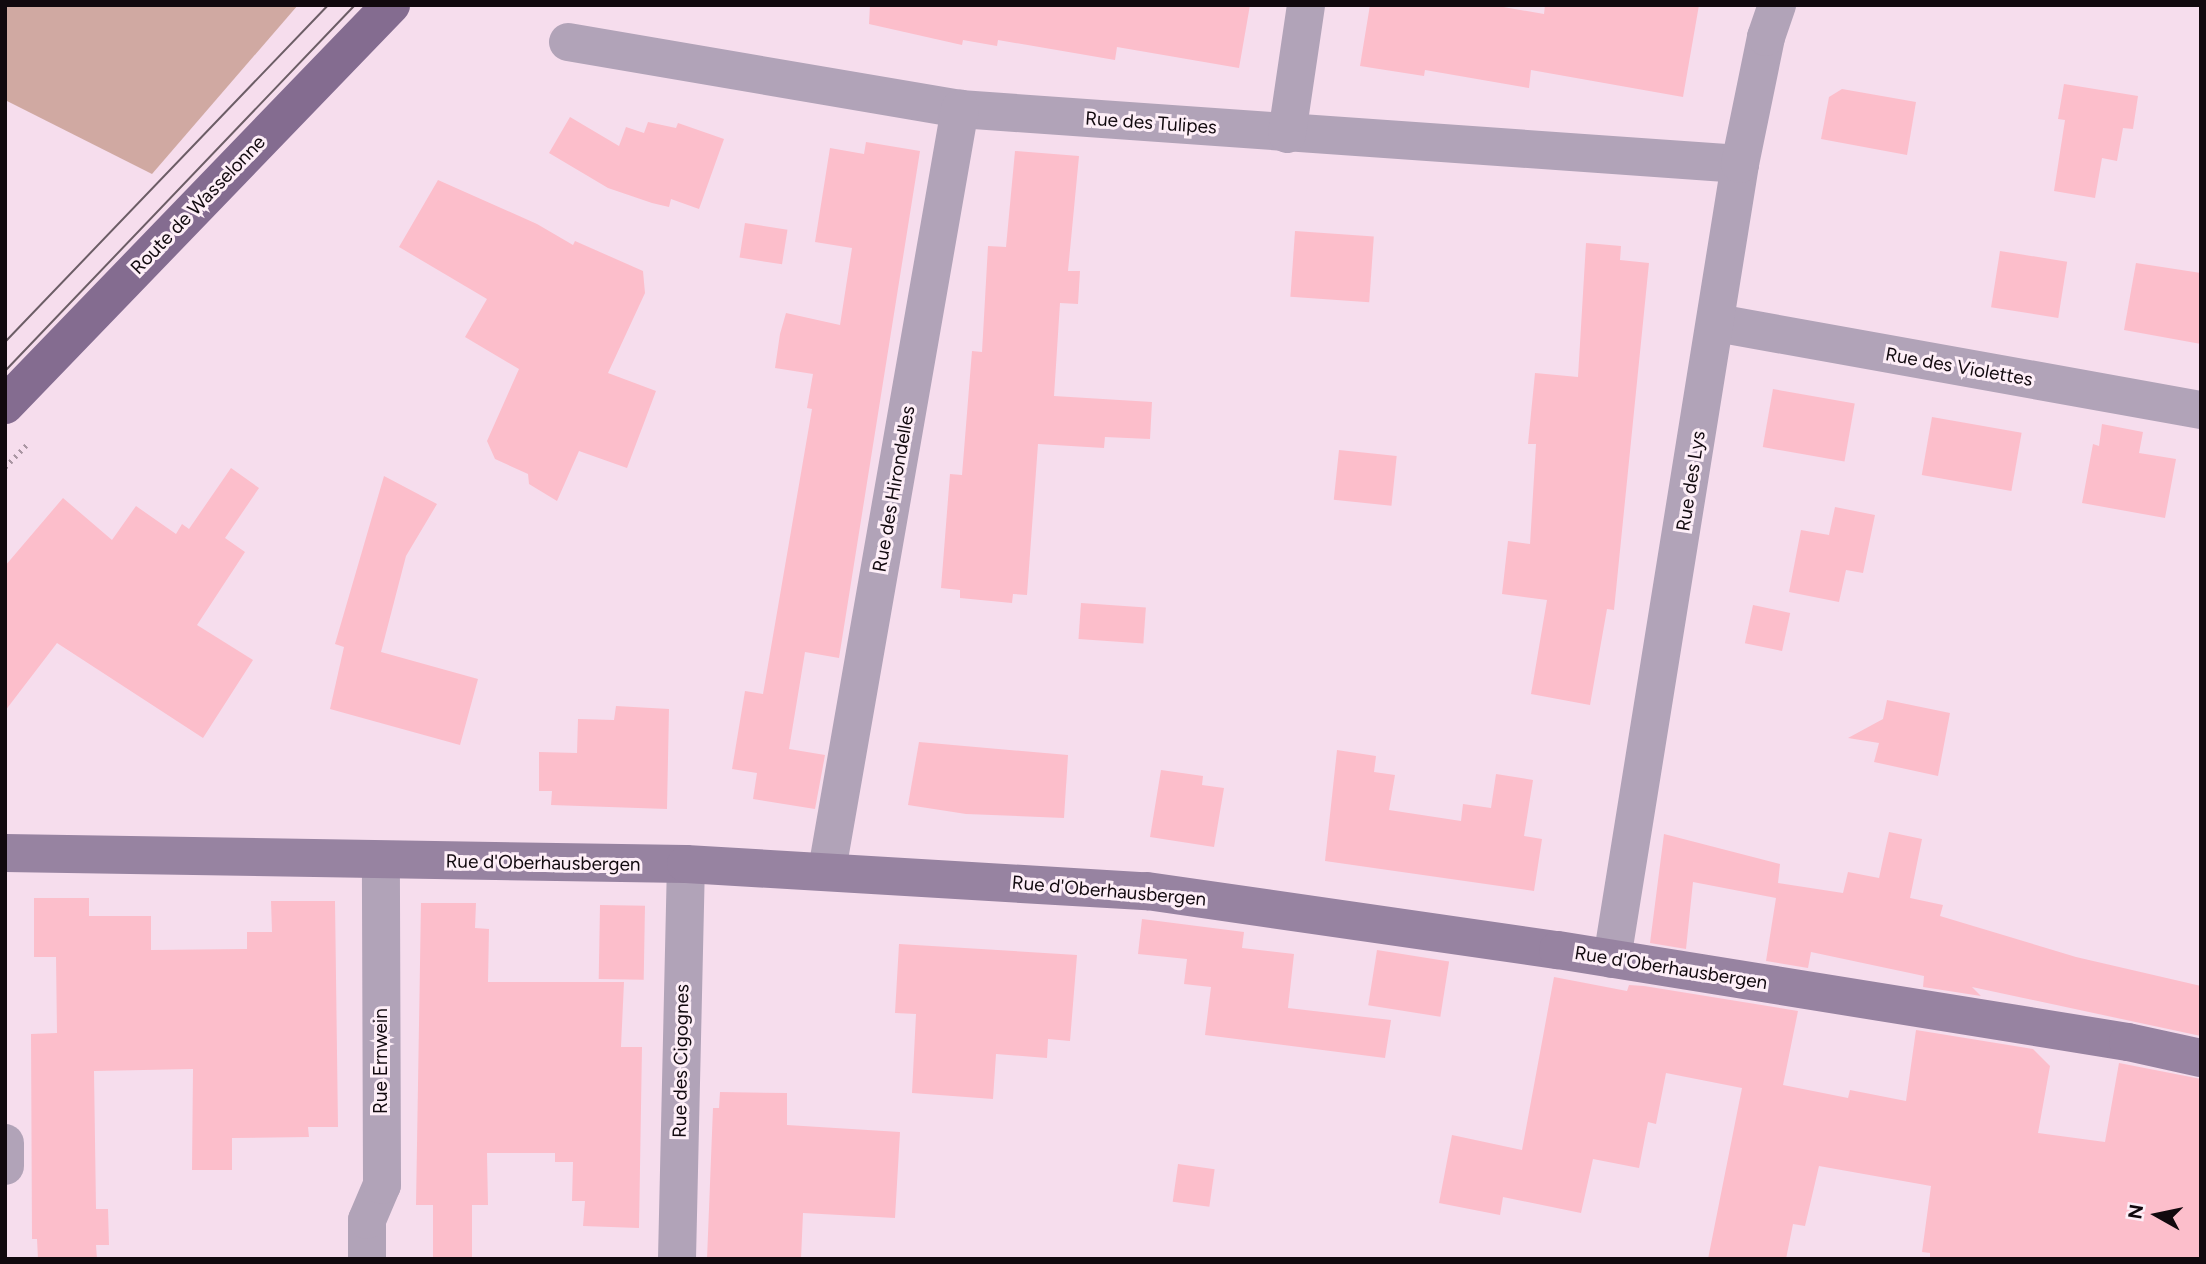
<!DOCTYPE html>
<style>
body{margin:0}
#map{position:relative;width:2206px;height:1264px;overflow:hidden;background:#f6dded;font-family:Figtree,sans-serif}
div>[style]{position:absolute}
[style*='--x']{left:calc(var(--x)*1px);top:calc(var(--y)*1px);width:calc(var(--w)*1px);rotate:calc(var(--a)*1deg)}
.green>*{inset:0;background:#d0a9a2}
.building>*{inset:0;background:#fcbecb;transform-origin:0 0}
.path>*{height:4.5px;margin-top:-2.25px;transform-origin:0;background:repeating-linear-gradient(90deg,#aa96a3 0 2px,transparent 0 7px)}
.street>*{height:38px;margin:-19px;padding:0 19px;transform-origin:19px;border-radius:19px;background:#b1a3b8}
.secondary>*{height:38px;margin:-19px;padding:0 19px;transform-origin:19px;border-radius:19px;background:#9783a1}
.primary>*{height:38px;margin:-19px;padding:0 19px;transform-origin:19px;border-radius:19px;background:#846c90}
.tram>*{height:2px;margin:-1px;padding:0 1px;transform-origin:1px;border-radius:1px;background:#6c5d66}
span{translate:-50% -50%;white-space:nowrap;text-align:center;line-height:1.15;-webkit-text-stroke:6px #fdeef7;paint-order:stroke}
.street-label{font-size:19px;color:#11090e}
.frame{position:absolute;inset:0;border:7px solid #11090e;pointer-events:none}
.north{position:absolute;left:2122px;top:1180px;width:70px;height:70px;-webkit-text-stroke:5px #fdeef7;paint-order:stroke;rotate:279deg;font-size:19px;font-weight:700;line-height:28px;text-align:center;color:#11090e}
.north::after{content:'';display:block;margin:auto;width:24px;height:32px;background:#11090e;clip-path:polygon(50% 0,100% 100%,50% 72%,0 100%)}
</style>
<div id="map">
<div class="green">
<div style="clip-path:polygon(5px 5px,298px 5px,152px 174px,5px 100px)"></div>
</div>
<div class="building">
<div style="clip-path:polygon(870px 5px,1250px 5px,1239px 68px,1117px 47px,1115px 60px,998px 40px,997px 46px,963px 40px,962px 45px,869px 24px)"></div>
<div style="clip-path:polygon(1370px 5px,1492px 5px,1544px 14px,1545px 5px,1699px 5px,1683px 97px,1531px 70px,1529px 88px,1425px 70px,1424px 76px,1360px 66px)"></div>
<div style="clip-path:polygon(2064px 84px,2138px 96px,2133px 129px,2123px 128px,2117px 161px,2102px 158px,2095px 198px,2054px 191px,2065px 120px,2058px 119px)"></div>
<div style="clip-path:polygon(1842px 89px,1916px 102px,1907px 155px,1821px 139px,1829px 97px)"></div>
<div style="clip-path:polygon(570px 117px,619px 146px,626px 127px,644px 133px,648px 122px,676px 128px,678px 123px,724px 139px,699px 209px,671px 199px,669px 207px,652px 203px,608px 188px,549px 153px)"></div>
<div style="clip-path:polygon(866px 142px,920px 151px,839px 658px,805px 652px,789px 749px,825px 755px,815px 809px,753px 799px,757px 773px,732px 769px,745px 691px,763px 694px,812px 409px,807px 408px,813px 374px,775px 368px,780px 334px,786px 313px,840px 325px,852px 248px,815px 242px,830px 148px,864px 154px)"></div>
<div style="clip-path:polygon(1015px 151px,1079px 156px,1068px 271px,1080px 271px,1078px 304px,1060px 303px,1054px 396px,1152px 402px,1150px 439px,1105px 437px,1104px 448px,1038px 444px,1027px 595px,1013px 594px,1012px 603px,960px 598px,960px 590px,941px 588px,950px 474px,962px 475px,972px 351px,982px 352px,988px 246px,1006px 247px)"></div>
<div style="clip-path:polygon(438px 180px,537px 224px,573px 245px,575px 241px,643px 271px,645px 293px,608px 373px,656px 391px,627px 468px,579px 451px,557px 501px,529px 484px,528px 474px,495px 459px,487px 441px,519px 369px,465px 337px,487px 299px,399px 247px)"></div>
<div style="left:745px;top:223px;width:43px;height:35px;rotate:9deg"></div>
<div style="left:1295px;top:231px;width:79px;height:66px;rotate:4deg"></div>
<div style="clip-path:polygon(1586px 243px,1621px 246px,1620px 260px,1649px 263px,1614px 610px,1607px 609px,1590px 705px,1531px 694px,1547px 600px,1502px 594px,1508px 541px,1530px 544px,1536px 444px,1528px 444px,1535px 373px,1578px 377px)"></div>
<div style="left:2000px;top:251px;width:68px;height:57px;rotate:9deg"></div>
<div style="clip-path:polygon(2136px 263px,2201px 273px,2201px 344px,2124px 330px)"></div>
<div style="left:1773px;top:389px;width:83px;height:59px;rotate:10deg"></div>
<div style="left:1932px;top:417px;width:91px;height:59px;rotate:10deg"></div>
<div style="clip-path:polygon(2102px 424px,2143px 432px,2139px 453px,2176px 459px,2165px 518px,2082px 503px,2093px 444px,2099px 446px)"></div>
<div style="left:1339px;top:450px;width:58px;height:50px;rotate:6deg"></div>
<div style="clip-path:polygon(231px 468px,259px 488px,225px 538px,245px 552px,197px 625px,253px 660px,203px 738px,57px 643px,5px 711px,5px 566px,63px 498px,112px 540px,136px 506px,176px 534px,182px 524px,189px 529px)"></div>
<div style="clip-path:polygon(384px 476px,437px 504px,406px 556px,381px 652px,478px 679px,460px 745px,330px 709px,344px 647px,335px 644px)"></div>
<div style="clip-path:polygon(1835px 507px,1875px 515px,1863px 573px,1846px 570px,1839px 602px,1789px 592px,1801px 530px,1829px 535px)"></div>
<div style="left:1081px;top:603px;width:65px;height:36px;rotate:4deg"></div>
<div style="left:1753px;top:605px;width:38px;height:39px;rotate:12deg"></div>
<div style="clip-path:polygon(1887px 700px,1950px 713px,1938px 776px,1874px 762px,1879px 743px,1848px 738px,1883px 719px)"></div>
<div style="clip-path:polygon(616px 706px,669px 709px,667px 809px,551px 805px,552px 791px,539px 791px,539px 752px,577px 753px,578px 719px,614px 720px)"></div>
<div style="clip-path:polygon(919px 742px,1068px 755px,1064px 818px,966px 814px,908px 805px)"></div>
<div style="clip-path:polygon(1337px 750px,1376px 756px,1374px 772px,1395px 775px,1389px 810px,1461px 821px,1463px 804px,1491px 808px,1496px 774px,1533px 780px,1524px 836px,1542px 839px,1534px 891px,1325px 861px)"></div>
<div style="clip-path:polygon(1161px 770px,1203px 776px,1202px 785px,1224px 788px,1214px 847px,1150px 837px)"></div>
<div style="clip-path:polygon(1889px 832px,1922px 839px,1910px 898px,1943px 905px,1940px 916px,2076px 957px,2201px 986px,2201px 1036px,1972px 987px,1981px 996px,1923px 987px,1924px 976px,1811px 952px,1808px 968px,1766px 961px,1776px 898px,1693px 882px,1686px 949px,1650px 943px,1664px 834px,1780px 864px,1778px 883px,1843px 893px,1848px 872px,1879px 878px)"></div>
<div style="clip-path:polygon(34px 898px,89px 898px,89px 916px,151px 916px,151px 950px,247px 949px,247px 932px,272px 932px,271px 901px,335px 901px,338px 1127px,308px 1127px,309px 1137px,232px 1138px,232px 1170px,192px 1170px,193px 1069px,94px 1071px,96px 1209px,108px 1209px,109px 1245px,96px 1245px,97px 1259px,38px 1259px,37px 1239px,32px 1239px,31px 1034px,57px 1033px,56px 957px,34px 957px)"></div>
<div style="clip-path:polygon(421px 903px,476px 903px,475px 928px,489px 929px,488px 982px,624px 982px,621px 1047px,642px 1047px,639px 1228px,583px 1226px,585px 1201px,572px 1201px,573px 1162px,555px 1162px,555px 1153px,487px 1153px,488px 1205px,472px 1205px,472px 1259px,433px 1259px,433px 1205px,416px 1205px)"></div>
<div style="left:600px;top:905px;width:45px;height:74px;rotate:1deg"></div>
<div style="clip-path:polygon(1142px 919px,1244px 932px,1242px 948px,1294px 954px,1288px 1008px,1391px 1020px,1385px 1058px,1205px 1035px,1211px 987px,1184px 984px,1187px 959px,1138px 954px)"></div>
<div style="clip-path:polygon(899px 944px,1077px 955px,1070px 1041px,1048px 1039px,1047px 1058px,996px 1054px,993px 1099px,912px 1093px,916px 1014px,895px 1013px)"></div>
<div style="left:1377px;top:950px;width:73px;height:56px;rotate:9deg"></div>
<div style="clip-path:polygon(1554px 977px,1627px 991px,1629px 985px,1644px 986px,1798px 1011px,1783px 1085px,1848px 1098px,1850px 1090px,1906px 1101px,1916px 1030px,2033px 1049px,2050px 1066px,2038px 1133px,2105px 1142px,2119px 1063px,2201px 1079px,2201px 1259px,1930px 1259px,1930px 1253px,1922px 1252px,1931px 1186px,1819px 1166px,1805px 1226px,1793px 1224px,1786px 1259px,1708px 1259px,1742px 1088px,1666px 1073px,1656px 1124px,1648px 1122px,1639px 1168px,1593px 1159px,1581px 1213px,1503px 1197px,1500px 1215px,1439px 1203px,1452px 1135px,1522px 1150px)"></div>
<div style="clip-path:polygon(720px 1092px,787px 1093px,787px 1125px,900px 1132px,895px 1218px,803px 1213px,801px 1259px,707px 1259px,713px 1108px,719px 1108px)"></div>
<div style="left:1178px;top:1164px;width:37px;height:38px;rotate:8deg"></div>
</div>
<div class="path">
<div style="--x:5;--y:467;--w:33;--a:-46"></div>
</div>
<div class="street">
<div style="--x:568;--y:42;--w:398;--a:9.7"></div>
<div style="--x:960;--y:109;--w:782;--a:4.03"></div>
<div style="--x:1287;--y:134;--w:130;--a:-81.6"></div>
<div style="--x:1717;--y:323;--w:492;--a:10.2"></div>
<div style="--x:827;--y:870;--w:773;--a:-80.09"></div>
<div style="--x:1612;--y:959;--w:805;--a:-80.85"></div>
<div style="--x:1740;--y:164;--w:130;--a:-78.4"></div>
<div style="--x:1766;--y:37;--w:34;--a:-71"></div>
<div style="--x:5;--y:1143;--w:23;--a:90"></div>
<div style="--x:367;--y:1259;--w:39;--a:-90"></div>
<div style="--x:367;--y:1220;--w:38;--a:-67"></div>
<div style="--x:382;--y:1185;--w:325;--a:-90.2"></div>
<div style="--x:677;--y:1259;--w:395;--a:-88.7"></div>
</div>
<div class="secondary">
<div style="--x:5;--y:853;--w:681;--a:0.93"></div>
<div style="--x:686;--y:864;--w:462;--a:3.4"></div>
<div style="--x:1147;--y:891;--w:415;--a:8.2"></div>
<div style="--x:1558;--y:950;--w:577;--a:9.17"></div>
<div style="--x:2128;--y:1042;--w:75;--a:12.4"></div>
</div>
<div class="primary">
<div style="--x:5;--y:405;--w:556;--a:-46.02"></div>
</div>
<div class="tram">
<div style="--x:5;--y:342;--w:467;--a:-46.2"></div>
<div style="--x:5;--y:371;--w:506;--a:-46.28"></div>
</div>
<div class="street-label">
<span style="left:1151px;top:123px;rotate:4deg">Rue des Tulipes</span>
<span style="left:198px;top:205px;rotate:-46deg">Route de Wasselonne</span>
<span style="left:1959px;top:367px;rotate:10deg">Rue des Violettes</span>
<span style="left:1691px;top:481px;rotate:-81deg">Rue des Lys</span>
<span style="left:894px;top:489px;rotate:-80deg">Rue des Hirondelles</span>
<span style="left:543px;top:863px;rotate:1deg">Rue d'Oberhausbergen</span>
<span style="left:1109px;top:891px;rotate:5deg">Rue d'Oberhausbergen</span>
<span style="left:1671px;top:968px;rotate:9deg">Rue d'Oberhausbergen</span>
<span style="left:381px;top:1061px;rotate:-90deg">Rue Ernwein</span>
<span style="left:681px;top:1061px;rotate:-89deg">Rue des Cigognes</span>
</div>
<div class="frame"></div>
<div class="north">N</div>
</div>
